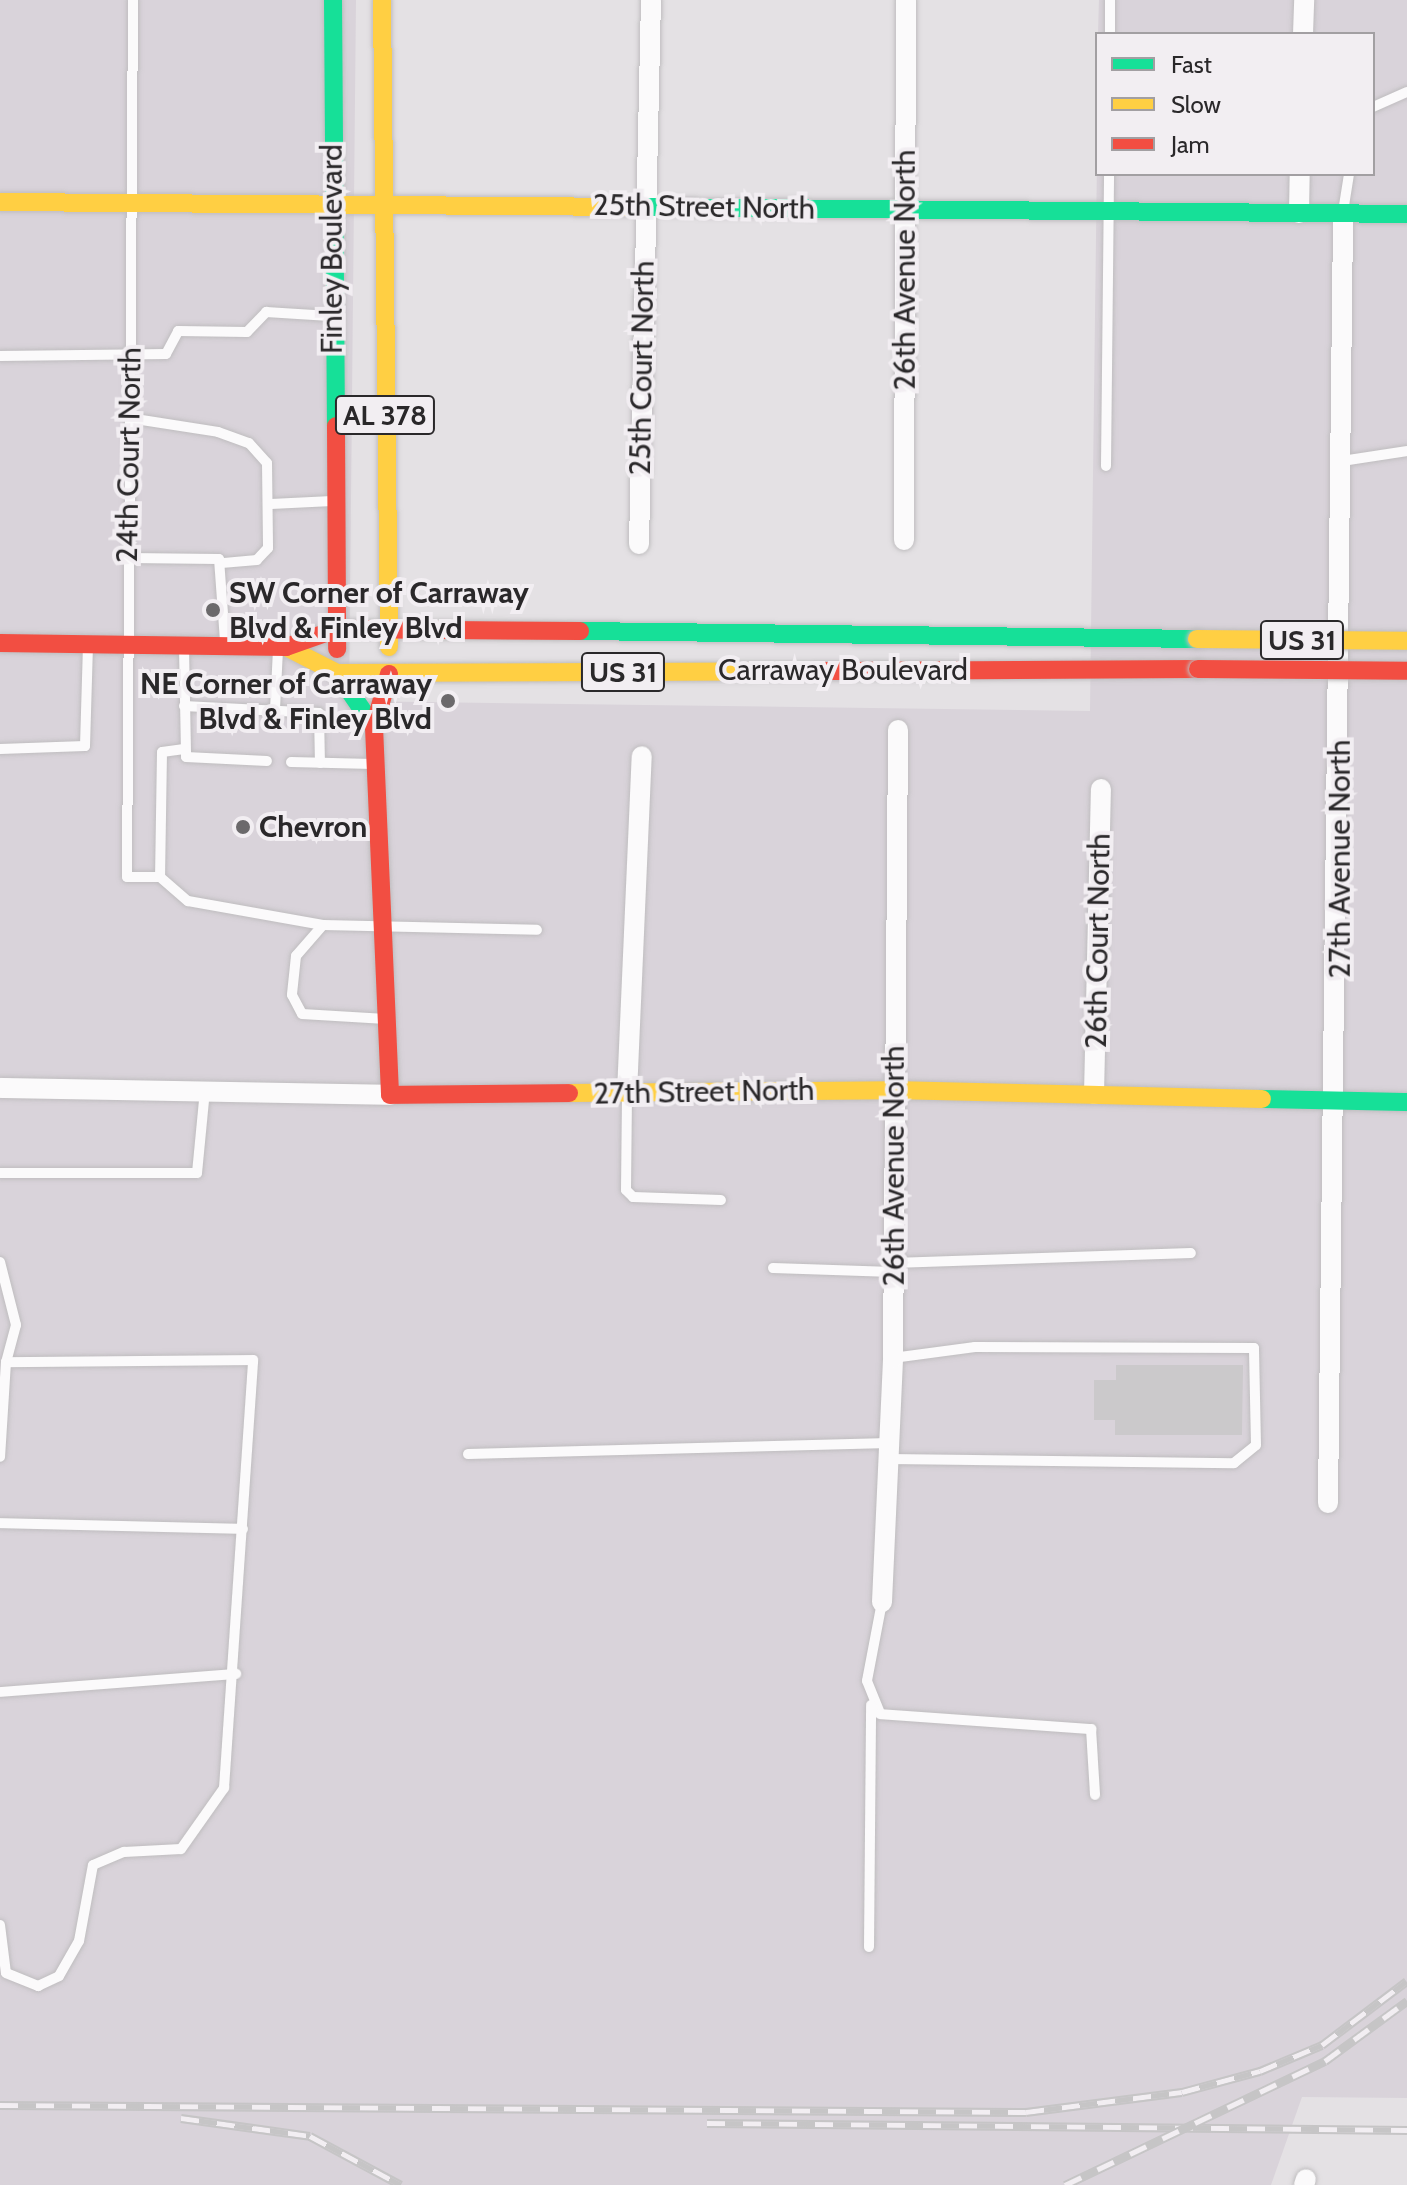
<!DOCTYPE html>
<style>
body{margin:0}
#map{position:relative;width:1407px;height:2185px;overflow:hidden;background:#e4e1e4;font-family:Cabin,sans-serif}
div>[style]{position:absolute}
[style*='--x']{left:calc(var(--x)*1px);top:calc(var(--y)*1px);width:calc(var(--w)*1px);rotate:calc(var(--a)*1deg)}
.built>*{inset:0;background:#d9d3da}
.building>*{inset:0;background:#cbc9cb}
.roads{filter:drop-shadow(0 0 2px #bfbdbf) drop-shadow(0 0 2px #bfbdbf)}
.lane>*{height:10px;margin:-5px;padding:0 5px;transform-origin:5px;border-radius:5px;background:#fbfafb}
.street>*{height:20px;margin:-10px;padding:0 10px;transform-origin:10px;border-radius:10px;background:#fbfafb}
.fast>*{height:18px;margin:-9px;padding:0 9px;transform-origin:9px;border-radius:9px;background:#16e098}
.slow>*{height:18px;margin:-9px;padding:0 9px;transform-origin:9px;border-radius:9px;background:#ffcf43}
.jam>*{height:18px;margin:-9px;padding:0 9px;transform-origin:9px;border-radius:9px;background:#f24e42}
.rail>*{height:9px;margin-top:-4.5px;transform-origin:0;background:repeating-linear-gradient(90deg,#f2eef2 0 18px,#c6c5c6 0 36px);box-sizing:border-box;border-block:2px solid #c6c5c6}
.bridges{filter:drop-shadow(0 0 2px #bfbdbf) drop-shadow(0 0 2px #bfbdbf)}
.slow-bridge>*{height:18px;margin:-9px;padding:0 9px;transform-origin:9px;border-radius:9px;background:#ffcf43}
.jam-bridge>*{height:18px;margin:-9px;padding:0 9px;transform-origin:9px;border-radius:9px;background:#f24e42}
.dots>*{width:22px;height:22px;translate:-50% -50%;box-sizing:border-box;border:4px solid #f2eef2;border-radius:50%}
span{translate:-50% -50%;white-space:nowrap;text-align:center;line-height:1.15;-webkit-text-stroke:8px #f2eef2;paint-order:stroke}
.shield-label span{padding:2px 6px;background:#f2eef2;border:2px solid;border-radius:6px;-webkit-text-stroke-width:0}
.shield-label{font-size:28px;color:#2a282a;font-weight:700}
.street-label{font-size:30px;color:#2a282a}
.poi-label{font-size:30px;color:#2a282a;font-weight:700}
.left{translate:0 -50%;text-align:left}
.right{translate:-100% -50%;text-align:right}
.legend{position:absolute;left:1095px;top:32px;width:280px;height:144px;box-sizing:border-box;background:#f2eef2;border:2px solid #a29fa2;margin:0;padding:10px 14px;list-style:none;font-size:24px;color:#2a282a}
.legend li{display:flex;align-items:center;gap:16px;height:40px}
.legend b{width:40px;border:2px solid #a29fa2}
</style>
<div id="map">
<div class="built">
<div style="clip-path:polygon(0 0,356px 0,349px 701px,1090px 711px,1097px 158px,1097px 174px,1373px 174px,1373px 34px,1098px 34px,1099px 0,1407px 0,1407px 2098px,1302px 2097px,1271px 2185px,0 2185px)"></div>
</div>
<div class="building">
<div style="clip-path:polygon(1116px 1365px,1243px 1365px,1242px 1435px,1115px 1435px,1115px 1420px,1094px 1420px,1094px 1380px,1116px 1380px)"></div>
</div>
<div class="roads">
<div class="lane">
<div style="--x:133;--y:0;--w:877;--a:90.39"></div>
<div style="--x:127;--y:877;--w:33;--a:0"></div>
<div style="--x:1110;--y:34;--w:34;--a:-90"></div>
<div style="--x:1373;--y:107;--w:37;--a:-24"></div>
<div style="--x:1343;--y:212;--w:38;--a:-81"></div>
<div style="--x:0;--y:356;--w:166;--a:-0.7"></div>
<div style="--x:166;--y:354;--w:26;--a:-62"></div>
<div style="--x:178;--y:331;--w:69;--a:0.8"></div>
<div style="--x:247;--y:332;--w:28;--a:-46"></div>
<div style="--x:266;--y:312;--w:64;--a:3.6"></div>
<div style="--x:129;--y:418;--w:90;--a:8.9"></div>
<div style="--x:218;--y:432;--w:33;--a:20"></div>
<div style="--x:249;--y:443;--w:27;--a:48"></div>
<div style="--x:267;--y:463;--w:85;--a:89.3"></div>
<div style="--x:268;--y:548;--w:16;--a:133"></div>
<div style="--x:257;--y:560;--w:33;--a:175"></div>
<div style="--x:1342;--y:461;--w:66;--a:-8.7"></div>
<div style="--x:1106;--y:466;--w:292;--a:-89.4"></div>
<div style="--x:271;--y:504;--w:61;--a:-2.8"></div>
<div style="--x:128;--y:558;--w:91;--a:0.6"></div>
<div style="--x:219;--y:559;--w:82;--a:85.8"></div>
<div style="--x:184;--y:648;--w:109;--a:88.9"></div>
<div style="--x:186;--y:757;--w:81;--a:2.8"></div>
<div style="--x:184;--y:706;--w:135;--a:3"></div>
<div style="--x:319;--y:713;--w:50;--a:88.9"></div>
<div style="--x:275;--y:709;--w:60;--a:-87.1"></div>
<div style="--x:0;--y:749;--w:85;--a:-2"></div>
<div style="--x:85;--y:746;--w:99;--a:-88.3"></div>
<div style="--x:184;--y:749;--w:22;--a:172"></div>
<div style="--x:162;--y:752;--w:125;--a:90.9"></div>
<div style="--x:160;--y:877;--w:37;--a:41"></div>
<div style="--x:188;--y:901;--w:137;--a:10.1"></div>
<div style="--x:323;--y:925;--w:214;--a:1.3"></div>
<div style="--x:291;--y:762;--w:82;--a:1.4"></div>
<div style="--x:323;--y:925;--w:41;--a:131.1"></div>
<div style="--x:296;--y:956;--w:39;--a:96"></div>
<div style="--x:292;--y:995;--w:21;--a:62"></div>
<div style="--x:302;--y:1014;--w:84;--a:3.4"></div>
<div style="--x:627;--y:1095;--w:95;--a:90.6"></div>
<div style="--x:626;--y:1190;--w:10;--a:45"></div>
<div style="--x:633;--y:1197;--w:88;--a:2"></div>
<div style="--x:0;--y:1173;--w:197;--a:0"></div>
<div style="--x:197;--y:1173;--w:83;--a:-84.5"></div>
<div style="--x:0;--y:1262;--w:65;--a:75.7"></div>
<div style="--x:16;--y:1325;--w:38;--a:105"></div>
<div style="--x:6;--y:1362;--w:95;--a:93.6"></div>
<div style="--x:893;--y:1263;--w:298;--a:-1.9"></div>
<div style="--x:773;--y:1268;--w:120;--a:1.9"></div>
<div style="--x:468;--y:1454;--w:421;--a:-1.5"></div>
<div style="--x:888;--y:1459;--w:346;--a:0.7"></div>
<div style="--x:1234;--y:1463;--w:28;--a:-39"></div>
<div style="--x:1256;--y:1445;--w:97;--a:-91.2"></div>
<div style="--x:1254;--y:1348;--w:279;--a:-179.8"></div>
<div style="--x:975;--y:1347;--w:83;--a:172.4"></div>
<div style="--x:0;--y:1523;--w:243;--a:1.4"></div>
<div style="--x:882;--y:1602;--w:80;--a:100.8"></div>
<div style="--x:867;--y:1681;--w:35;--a:68"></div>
<div style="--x:880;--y:1714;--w:212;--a:4.1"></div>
<div style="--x:1091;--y:1729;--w:66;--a:86.5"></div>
<div style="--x:0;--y:1692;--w:237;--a:-4.4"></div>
<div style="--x:0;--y:1925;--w:48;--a:82.9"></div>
<div style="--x:6;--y:1973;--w:35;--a:22"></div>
<div style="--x:38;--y:1986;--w:23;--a:-25"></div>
<div style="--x:59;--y:1976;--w:40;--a:-60.3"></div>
<div style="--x:79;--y:1941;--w:77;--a:-79.6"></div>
<div style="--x:93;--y:1865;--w:34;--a:-23"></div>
<div style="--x:124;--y:1852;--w:57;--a:-3"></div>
<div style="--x:181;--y:1849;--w:75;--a:-54.8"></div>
<div style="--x:224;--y:1788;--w:429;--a:-86.1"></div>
<div style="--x:253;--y:1360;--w:247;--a:179.5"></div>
<div style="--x:869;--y:1947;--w:242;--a:-89.5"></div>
</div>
<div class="street">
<div style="--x:1303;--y:34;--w:34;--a:-88"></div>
<div style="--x:1299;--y:213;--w:39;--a:-89"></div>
<div style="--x:904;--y:540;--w:540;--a:-89.79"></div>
<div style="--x:639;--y:544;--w:544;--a:-88.74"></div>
<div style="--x:0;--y:1088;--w:390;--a:1"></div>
<div style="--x:627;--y:1093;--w:337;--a:-87.5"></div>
<div style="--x:1094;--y:1094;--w:305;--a:-88.7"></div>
<div style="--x:1328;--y:1503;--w:1289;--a:-89.33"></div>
<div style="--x:882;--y:1602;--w:244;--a:-87.4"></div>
<div style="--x:893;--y:1358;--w:628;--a:-89.54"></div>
<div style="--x:1304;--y:2185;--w:6;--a:-72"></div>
</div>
<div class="fast">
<div style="--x:333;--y:0;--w:426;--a:89.6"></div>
<div style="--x:642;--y:207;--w:765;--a:0.52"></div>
<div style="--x:580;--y:631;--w:617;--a:0.74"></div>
<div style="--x:337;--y:673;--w:65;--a:55.6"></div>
<div style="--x:1262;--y:1099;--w:145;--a:1.2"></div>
</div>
<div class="slow">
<div style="--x:382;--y:0;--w:647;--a:89.38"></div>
<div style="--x:0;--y:202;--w:642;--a:0.45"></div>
<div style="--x:286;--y:647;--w:57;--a:27"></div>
<div style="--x:337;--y:673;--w:480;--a:-0.2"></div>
<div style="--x:569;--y:1093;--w:324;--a:-0.5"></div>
<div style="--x:893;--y:1090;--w:369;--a:1.4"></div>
</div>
<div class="jam">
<div style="--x:336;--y:426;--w:223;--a:89.7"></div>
<div style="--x:0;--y:643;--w:286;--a:0.8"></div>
<div style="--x:286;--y:647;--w:54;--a:-19.4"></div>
<div style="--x:337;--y:629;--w:243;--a:0.5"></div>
<div style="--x:817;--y:671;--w:381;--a:-0.3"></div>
<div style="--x:389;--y:674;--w:55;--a:105.8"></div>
<div style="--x:374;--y:727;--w:368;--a:87.5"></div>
<div style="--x:390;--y:1095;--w:179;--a:-0.6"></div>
</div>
</div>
<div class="rail">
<div style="--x:0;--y:2105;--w:1026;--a:0.39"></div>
<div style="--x:1026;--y:2112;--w:157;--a:-7.3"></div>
<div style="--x:1182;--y:2092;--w:81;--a:-15.1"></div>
<div style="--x:1260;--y:2071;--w:67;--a:-22.8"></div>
<div style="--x:1322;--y:2045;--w:106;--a:-37"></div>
<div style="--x:181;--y:2118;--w:130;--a:7.9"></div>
<div style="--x:310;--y:2136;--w:103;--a:28.3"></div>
<div style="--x:707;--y:2123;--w:700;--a:0.57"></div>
<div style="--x:1065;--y:2185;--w:288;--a:-25.5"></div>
<div style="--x:1325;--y:2061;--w:102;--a:-36.2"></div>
</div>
<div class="bridges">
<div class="slow-bridge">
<div style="--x:1197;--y:639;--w:210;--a:0.5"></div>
</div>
<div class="jam-bridge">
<div style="--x:1198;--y:669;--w:209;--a:0.5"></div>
</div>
</div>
<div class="dots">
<div style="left:213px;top:610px;background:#6b696b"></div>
<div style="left:448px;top:701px;background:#6b696b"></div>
<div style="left:243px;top:827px;background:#6b696b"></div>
</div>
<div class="shield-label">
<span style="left:385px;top:415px">AL 378</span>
<span style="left:1302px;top:640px">US 31</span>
<span style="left:623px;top:672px">US 31</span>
</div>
<div class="street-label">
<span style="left:704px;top:207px;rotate:1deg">25th Street North</span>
<span style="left:332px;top:249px;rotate:-90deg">Finley Boulevard</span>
<span style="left:905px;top:270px;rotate:-90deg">26th Avenue North</span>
<span style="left:642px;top:368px;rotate:-89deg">25th Court North</span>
<span style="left:129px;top:455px;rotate:-89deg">24th Court North</span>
<span style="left:843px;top:670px">Carraway Boulevard</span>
<span style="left:1340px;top:859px;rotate:-90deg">27th Avenue North</span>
<span style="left:1098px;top:941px;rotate:-89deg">26th Court North</span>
<span style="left:704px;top:1092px;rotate:-1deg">27th Street North</span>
<span style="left:894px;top:1166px;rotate:-90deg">26th Avenue North</span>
</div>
<div class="poi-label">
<span class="left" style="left:229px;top:610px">SW Corner of Carraway<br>Blvd &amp; Finley Blvd</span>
<span class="right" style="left:432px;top:701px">NE Corner of Carraway<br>Blvd &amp; Finley Blvd</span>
<span class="left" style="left:259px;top:827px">Chevron</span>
</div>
<ul class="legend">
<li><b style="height:10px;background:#16e098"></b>Fast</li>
<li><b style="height:10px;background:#ffcf43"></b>Slow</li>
<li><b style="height:10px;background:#f24e42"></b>Jam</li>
</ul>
</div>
